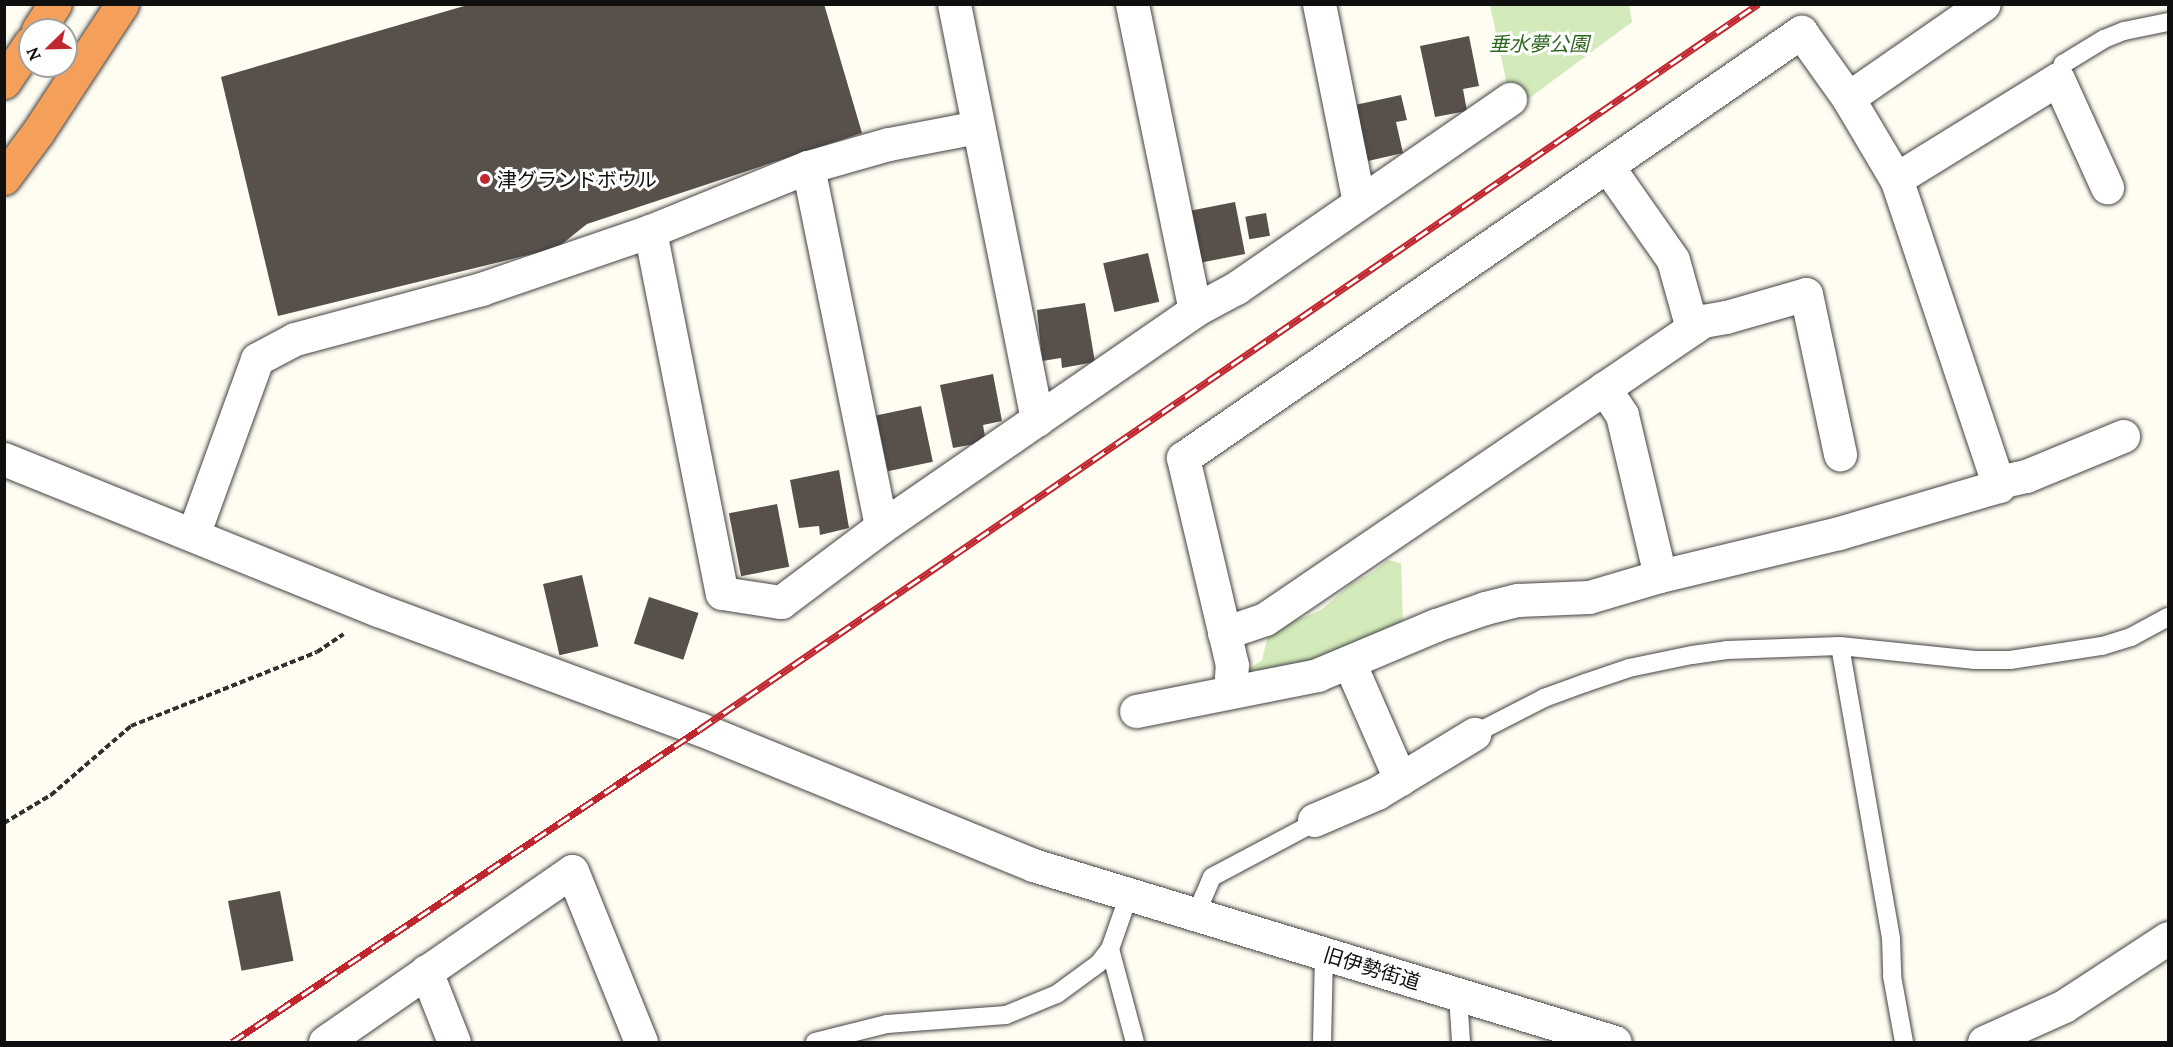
<!DOCTYPE html>
<meta charset="utf-8">
<style>
body{margin:0}
#map{position:relative;width:2173px;height:1047px;overflow:hidden;background:#fffcf1;font-family:Lora,"Noto Sans JP",serif}
div>[style]{position:absolute}
[style*='--x']{left:calc(var(--x)*1px);top:calc(var(--y)*1px);width:calc(var(--w)*1px);rotate:calc(var(--a)*1deg)}
.green>*{inset:0;background:#d3eaba}
.building>*{inset:0;background:#58504b;transform-origin:0 0}
.path>*{height:4px;margin-top:-2px;transform-origin:0;background:repeating-linear-gradient(90deg,#313131 0 6px,transparent 0 9px)}
.roads{filter:drop-shadow(0 0 2px #424242) drop-shadow(0 0 2px #424242)}
.lane>*{height:18px;margin:-9px;padding:0 9px;transform-origin:9px;border-radius:9px;background:#fff}
.street>*{height:33px;margin:-16.5px;padding:0 16.5px;transform-origin:16.5px;border-radius:16.5px;background:#fff}
.highway>*{height:33px;margin:-16.5px;padding:0 16.5px;transform-origin:16.5px;border-radius:16.5px;background:#f49f5a}
.rail>*{height:7px;margin-top:-3.5px;transform-origin:0;background:repeating-linear-gradient(90deg,#fff 0 14px,#c0262e 0 28px);box-sizing:border-box;border-block:2px solid #c0262e}
.dots>*{width:16px;height:16px;translate:-50% -50%;box-sizing:border-box;border:3px solid #fff;border-radius:50%}
span{translate:-50% -50%;white-space:nowrap;text-align:center;line-height:1.15;-webkit-text-stroke:6px #fff;paint-order:stroke}
.park-label{font-size:20px;color:#2e681e;font-style:italic}
.poi-label{font-size:20px;color:#0f0f0f}
.left{translate:0 -50%;text-align:left}
.street-label{font-size:20px;color:#0f0f0f}
.frame{position:absolute;inset:0;border:6px solid #0f0f0f;pointer-events:none}
.north{position:absolute;left:18px;top:18px;width:60px;height:60px;box-sizing:border-box;background:#fff;border:2px solid #9f9f9f;border-radius:50%;rotate:247deg;font-size:16px;font-weight:700;line-height:24px;text-align:center;color:#0f0f0f}
.north::after{content:'';display:block;margin:auto;width:21px;height:27px;background:#c0262e;clip-path:polygon(50% 0,100% 100%,50% 72%,0 100%)}
</style>
<div id="map">
<div class="green">
<div style="clip-path:polygon(1490px 5px,1629px 5px,1632px 22px,1516px 108px,1510px 99px)"></div>
<div style="clip-path:polygon(1388px 560px,1401px 563px,1403px 622px,1314px 664px,1251px 678px,1250px 668px,1262px 660px,1269px 632px,1321px 610px,1352px 583px,1372px 573px)"></div>
</div>
<div class="building">
<div style="clip-path:polygon(471px 4px,824px 4px,862px 133px,587px 224px,557px 248px,278px 316px,221px 77px)"></div>
<div style="clip-path:polygon(1469px 36px,1479px 86px,1463px 89px,1467px 111px,1435px 117px,1420px 46px)"></div>
<div style="clip-path:polygon(1401px 95px,1407px 120px,1396px 122px,1403px 153px,1368px 161px,1355px 105px)"></div>
<div style="left:1235px;top:202px;width:53px;height:47px;rotate:79deg"></div>
<div style="left:1266px;top:213px;width:23px;height:21px;rotate:80deg"></div>
<div style="left:1148px;top:253px;width:50px;height:46px;rotate:77deg"></div>
<div style="clip-path:polygon(1085px 303px,1095px 362px,1062px 368px,1061px 358px,1042px 361px,1037px 310px)"></div>
<div style="clip-path:polygon(993px 374px,1002px 421px,983px 425px,986px 442px,953px 448px,940px 385px)"></div>
<div style="left:921px;top:406px;width:57px;height:46px;rotate:78deg"></div>
<div style="clip-path:polygon(839px 470px,849px 528px,820px 535px,819px 526px,799px 528px,790px 480px)"></div>
<div style="left:777px;top:504px;width:64px;height:49px;rotate:79deg"></div>
<div style="left:582px;top:575px;width:73px;height:40px;rotate:77deg"></div>
<div style="left:649px;top:597px;width:52px;height:49px;rotate:18deg"></div>
<div style="left:280px;top:891px;width:71px;height:53px;rotate:79deg"></div>
</div>
<div class="path">
<div style="--x:4;--y:823;--w:55;--a:-30.8"></div>
<div style="--x:51;--y:795;--w:106;--a:-40.8"></div>
<div style="--x:131;--y:726;--w:200;--a:-21.7"></div>
<div style="--x:317;--y:652;--w:32;--a:-34"></div>
</div>
<div class="roads">
<div class="lane">
<div style="--x:2058;--y:79;--w:16;--a:-72"></div>
<div style="--x:2063;--y:64;--w:48;--a:-31.4"></div>
<div style="--x:2104;--y:39;--w:22;--a:-22"></div>
<div style="--x:2124;--y:31;--w:45;--a:-11.6"></div>
<div style="--x:1840;--y:646;--w:297;--a:80.1"></div>
<div style="--x:1891;--y:939;--w:37;--a:88"></div>
<div style="--x:1892;--y:976;--w:67;--a:79.7"></div>
<div style="--x:1474;--y:734;--w:79;--a:-27.2"></div>
<div style="--x:1544;--y:698;--w:44;--a:-20.1"></div>
<div style="--x:1585;--y:683;--w:46;--a:-18.8"></div>
<div style="--x:1629;--y:668;--w:64;--a:-11.7"></div>
<div style="--x:1692;--y:655;--w:35;--a:-8"></div>
<div style="--x:1727;--y:650;--w:113;--a:-2"></div>
<div style="--x:1840;--y:646;--w:136;--a:5.9"></div>
<div style="--x:1975;--y:660;--w:35;--a:0"></div>
<div style="--x:2010;--y:660;--w:93;--a:-8.7"></div>
<div style="--x:2102;--y:646;--w:30;--a:-17"></div>
<div style="--x:2131;--y:637;--w:42;--a:-28.4"></div>
<div style="--x:1196;--y:914;--w:40;--a:-66.6"></div>
<div style="--x:1212;--y:877;--w:111;--a:-28"></div>
<div style="--x:1310;--y:825;--w:6;--a:-51"></div>
<div style="--x:1110;--y:949;--w:96;--a:75"></div>
<div style="--x:1458;--y:995;--w:47;--a:86.3"></div>
<div style="--x:815;--y:1042;--w:74;--a:-14"></div>
<div style="--x:887;--y:1024;--w:119;--a:-4.3"></div>
<div style="--x:1006;--y:1015;--w:55;--a:-22.4"></div>
<div style="--x:1057;--y:994;--w:52;--a:-36.4"></div>
<div style="--x:1099;--y:963;--w:18;--a:-52"></div>
<div style="--x:1110;--y:949;--w:60;--a:-70.7"></div>
<div style="--x:1322;--y:1042;--w:88;--a:-88.7"></div>
</div>
<div class="street">
<div style="--x:954;--y:4;--w:424;--a:78.7"></div>
<div style="--x:1132;--y:4;--w:312;--a:78.4"></div>
<div style="--x:1319;--y:4;--w:202;--a:78.6"></div>
<div style="--x:808;--y:167;--w:367;--a:78.5"></div>
<div style="--x:1608;--y:167;--w:113;--a:55"></div>
<div style="--x:1673;--y:260;--w:71;--a:74.4"></div>
<div style="--x:1896;--y:179;--w:190;--a:-31.7"></div>
<div style="--x:2058;--y:79;--w:119;--a:65.6"></div>
<div style="--x:650;--y:231;--w:369;--a:78.8"></div>
<div style="--x:722;--y:593;--w:60;--a:8.7"></div>
<div style="--x:781;--y:602;--w:125;--a:-36.9"></div>
<div style="--x:881;--y:527;--w:382;--a:-34.6"></div>
<div style="--x:1195;--y:310;--w:47;--a:-28.2"></div>
<div style="--x:1236;--y:288;--w:333;--a:-34.6"></div>
<div style="--x:1604;--y:388;--w:32;--a:56"></div>
<div style="--x:1622;--y:415;--w:165;--a:76.7"></div>
<div style="--x:4;--y:459;--w:403;--a:22"></div>
<div style="--x:378;--y:610;--w:343;--a:20.3"></div>
<div style="--x:700;--y:729;--w:360;--a:22.2"></div>
<div style="--x:1033;--y:865;--w:608;--a:16.92"></div>
<div style="--x:1998;--y:482;--w:29;--a:-12"></div>
<div style="--x:2026;--y:476;--w:105;--a:-22.4"></div>
<div style="--x:193;--y:535;--w:187;--a:-70"></div>
<div style="--x:257;--y:359;--w:43;--a:-27.8"></div>
<div style="--x:295;--y:339;--w:193;--a:-15"></div>
<div style="--x:481;--y:289;--w:179;--a:-18.9"></div>
<div style="--x:650;--y:231;--w:170;--a:-22.1"></div>
<div style="--x:808;--y:167;--w:84;--a:-15.9"></div>
<div style="--x:889;--y:144;--w:90;--a:-10.9"></div>
<div style="--x:1224;--y:633;--w:43;--a:-18.9"></div>
<div style="--x:1265;--y:619;--w:530;--a:-34.23"></div>
<div style="--x:1703;--y:321;--w:23;--a:-10"></div>
<div style="--x:1726;--y:317;--w:83;--a:-16"></div>
<div style="--x:1806;--y:294;--w:164;--a:78"></div>
<div style="--x:1349;--y:662;--w:128;--a:66.4"></div>
<div style="--x:1230;--y:691;--w:26;--a:-86"></div>
<div style="--x:1232;--y:665;--w:213;--a:-103.3"></div>
<div style="--x:1183;--y:458;--w:751;--a:-34.58"></div>
<div style="--x:1801;--y:32;--w:81;--a:54.5"></div>
<div style="--x:1136;--y:711;--w:185;--a:-11.2"></div>
<div style="--x:1317;--y:675;--w:129;--a:-22.8"></div>
<div style="--x:1436;--y:625;--w:52;--a:-19.1"></div>
<div style="--x:1485;--y:608;--w:34;--a:-14"></div>
<div style="--x:1518;--y:600;--w:71;--a:-2.4"></div>
<div style="--x:1589;--y:597;--w:74;--a:-16.5"></div>
<div style="--x:1660;--y:576;--w:184;--a:-13.5"></div>
<div style="--x:1839;--y:533;--w:167;--a:-16.4"></div>
<div style="--x:1999;--y:486;--w:324;--a:-108.5"></div>
<div style="--x:1896;--y:179;--w:94;--a:-120.7"></div>
<div style="--x:1848;--y:98;--w:165;--a:-34.7"></div>
<div style="--x:1314;--y:820;--w:69;--a:-23.2"></div>
<div style="--x:1377;--y:793;--w:114;--a:-31.3"></div>
<div style="--x:426;--y:971;--w:76;--a:68.5"></div>
<div style="--x:325;--y:1042;--w:300;--a:-34.7"></div>
<div style="--x:572;--y:871;--w:184;--a:68"></div>
<div style="--x:1984;--y:1042;--w:88;--a:-24.2"></div>
<div style="--x:2064;--y:1006;--w:124;--a:-33.2"></div>
</div>
<div class="highway">
<div style="--x:38;--y:30;--w:31;--a:-57"></div>
<div style="--x:4;--y:82;--w:47;--a:-56.3"></div>
<div style="--x:4;--y:178;--w:57;--a:-53.5"></div>
<div style="--x:38;--y:132;--w:153;--a:-56.7"></div>
</div>
</div>
<div class="rail">
<div style="--x:232;--y:1042;--w:563;--a:-33.77"></div>
<div style="--x:700;--y:729;--w:1283;--a:-34.42"></div>
</div>
<div class="dots">
<div style="left:485px;top:179px;background:#c0262e"></div>
</div>
<div class="park-label">
<span style="left:1539px;top:43px">垂水夢公園</span>
</div>
<div class="poi-label">
<span class="left" style="left:497px;top:179px">津グランドボウル</span>
</div>
<div class="street-label">
<span style="left:1372px;top:968px;rotate:17deg">旧伊勢街道</span>
</div>
<div class="frame"></div>
<div class="north">N</div>
</div>
